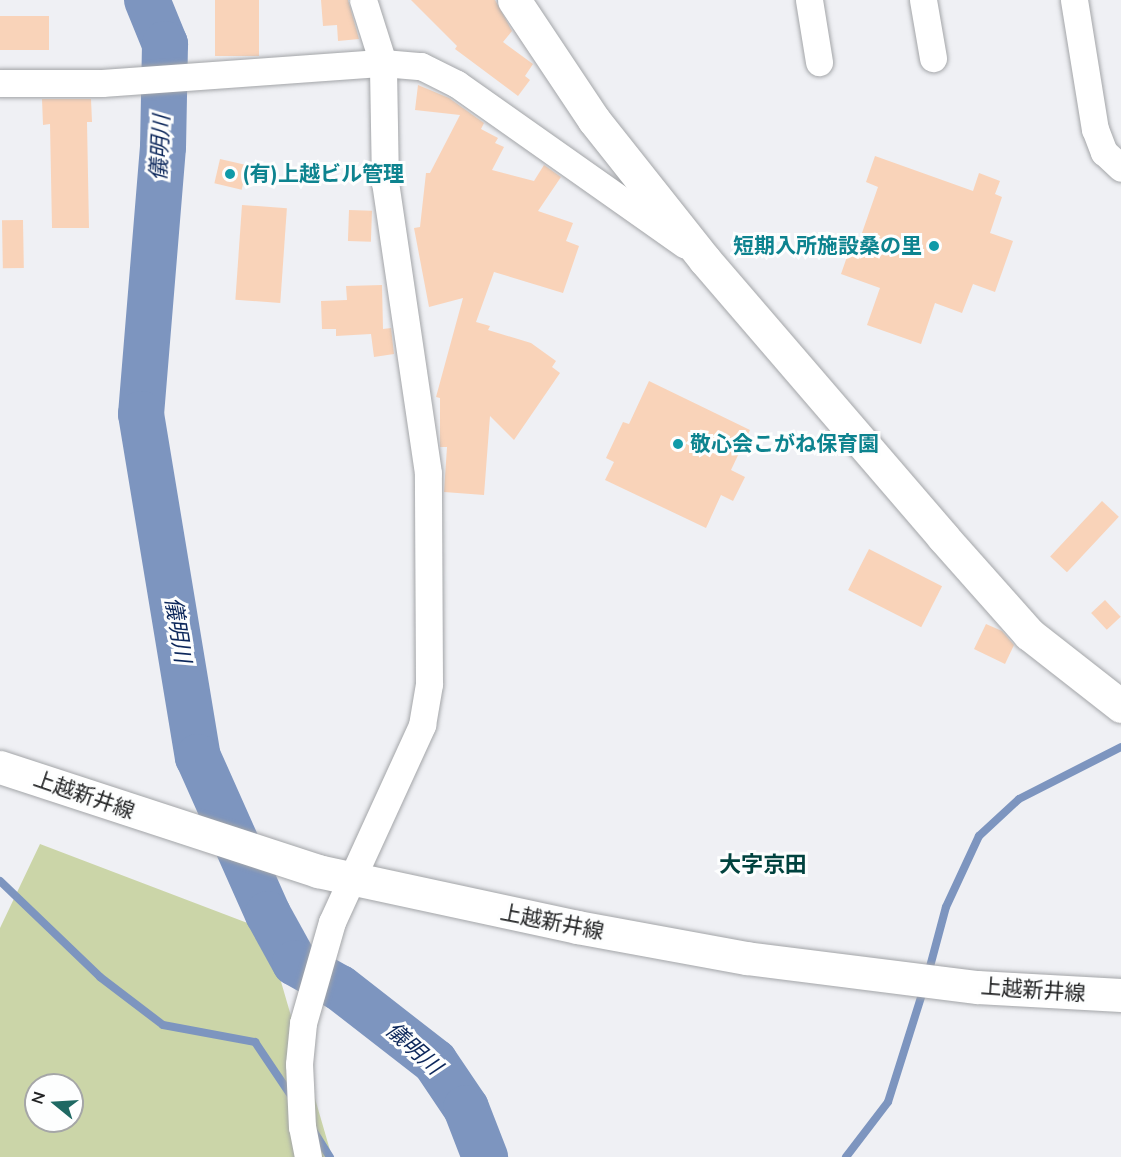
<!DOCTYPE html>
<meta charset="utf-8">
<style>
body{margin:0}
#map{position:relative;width:1121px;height:1157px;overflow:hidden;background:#eff0f4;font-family:"Nunito Sans","Noto Sans JP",sans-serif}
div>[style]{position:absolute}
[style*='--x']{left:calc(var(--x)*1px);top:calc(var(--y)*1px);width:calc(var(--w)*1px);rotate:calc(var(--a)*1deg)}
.green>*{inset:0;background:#cbd5a8}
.stream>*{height:8px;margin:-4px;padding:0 4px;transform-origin:4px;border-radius:4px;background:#7d95bf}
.river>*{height:46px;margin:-23px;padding:0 23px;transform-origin:23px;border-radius:23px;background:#7d95bf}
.building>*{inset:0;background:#f9d3b9;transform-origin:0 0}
.roads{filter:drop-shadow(0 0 2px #a3a5a8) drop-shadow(0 0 2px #a3a5a8)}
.minor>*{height:27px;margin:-13.5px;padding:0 13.5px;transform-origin:13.5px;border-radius:13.5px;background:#fff}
.tertiary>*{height:33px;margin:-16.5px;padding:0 16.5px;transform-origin:16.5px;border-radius:16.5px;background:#fff}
.primary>*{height:33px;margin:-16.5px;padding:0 16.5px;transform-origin:16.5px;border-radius:16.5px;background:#fff}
.dots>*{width:16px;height:16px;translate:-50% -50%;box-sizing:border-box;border:3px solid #fdfefe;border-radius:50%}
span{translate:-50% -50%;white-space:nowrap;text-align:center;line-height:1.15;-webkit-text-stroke:6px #fdfefe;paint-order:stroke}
.culture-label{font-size:21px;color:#0d838f;font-weight:700}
.left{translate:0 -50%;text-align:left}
.right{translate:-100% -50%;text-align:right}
.street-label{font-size:21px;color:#222324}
.water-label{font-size:22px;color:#0b265a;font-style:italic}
.neighbourhood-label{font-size:22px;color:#00423e;font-weight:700}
.north{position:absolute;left:24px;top:1073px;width:60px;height:60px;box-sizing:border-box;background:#fdfefe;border:2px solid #a5a6a7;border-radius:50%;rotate:288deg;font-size:16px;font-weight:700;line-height:24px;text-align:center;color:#222324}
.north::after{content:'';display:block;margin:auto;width:21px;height:27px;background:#1f6963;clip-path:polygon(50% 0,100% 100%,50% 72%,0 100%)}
</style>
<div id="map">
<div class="green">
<div style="clip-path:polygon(evenodd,40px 844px,266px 930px,332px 1157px,0 1157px,0 928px,40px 844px,36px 1085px,72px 1085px,72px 1121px,36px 1121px,36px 1085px)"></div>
</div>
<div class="stream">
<div style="--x:0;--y:881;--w:139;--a:43.8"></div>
<div style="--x:100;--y:977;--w:79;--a:37.3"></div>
<div style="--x:163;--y:1025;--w:94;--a:10.5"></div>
<div style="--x:255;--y:1042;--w:66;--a:56.1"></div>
<div style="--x:928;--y:974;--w:69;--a:-75"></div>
<div style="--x:946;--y:907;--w:78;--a:-65.1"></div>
<div style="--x:979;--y:836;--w:54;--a:-42.8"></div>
<div style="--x:1019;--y:799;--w:114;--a:-27"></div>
<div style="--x:313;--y:1130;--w:32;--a:58"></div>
<div style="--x:846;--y:1157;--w:69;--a:-52.6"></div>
<div style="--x:888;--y:1102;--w:120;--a:-72.5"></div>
</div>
<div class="river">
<div style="--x:147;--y:0;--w:48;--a:67.8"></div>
<div style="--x:165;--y:44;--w:103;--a:91.1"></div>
<div style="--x:163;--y:147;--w:268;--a:94.7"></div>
<div style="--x:141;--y:414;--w:348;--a:80.6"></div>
<div style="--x:198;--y:757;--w:172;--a:66"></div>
<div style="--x:268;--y:914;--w:56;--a:61.1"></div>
<div style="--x:295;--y:963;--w:51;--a:29.1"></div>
<div style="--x:340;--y:988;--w:120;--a:37.9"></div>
<div style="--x:435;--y:1062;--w:55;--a:56"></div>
<div style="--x:466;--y:1108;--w:53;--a:68.8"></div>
</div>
<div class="building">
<div style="left:215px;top:0;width:44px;height:56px"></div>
<div style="clip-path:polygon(321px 0,348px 0,359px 39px,338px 41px,337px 25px,323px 26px)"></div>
<div style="clip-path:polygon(411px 0,495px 0,512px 31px,503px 42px,533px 64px,525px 76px,530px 80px,518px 96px,455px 49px,457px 46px)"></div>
<div style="left:49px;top:16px;width:34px;height:49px;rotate:90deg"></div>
<div style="clip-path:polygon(418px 85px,449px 98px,484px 123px,481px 129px,498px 138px,495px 143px,504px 147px,492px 170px,534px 181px,544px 165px,561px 177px,538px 211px,573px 223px,566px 241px,579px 246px,563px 293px,494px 272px,476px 322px,490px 326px,488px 330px,531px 343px,556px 361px,552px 367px,560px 373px,514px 440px,490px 416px,484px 495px,444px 492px,447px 447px,440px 447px,440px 398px,436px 397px,463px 298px,429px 307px,414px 228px,420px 227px,426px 173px,430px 173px,460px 115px,415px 110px)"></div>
<div style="clip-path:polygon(42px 99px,91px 99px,92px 122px,87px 122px,89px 228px,52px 228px,50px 124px,43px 125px)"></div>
<div style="clip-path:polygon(875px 156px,973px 191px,979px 173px,1000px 181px,995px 194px,1002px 197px,990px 233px,1013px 241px,995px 292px,973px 284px,962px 313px,935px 303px,921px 344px,867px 325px,880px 288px,841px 274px,849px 251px,855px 253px,878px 187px,866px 182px)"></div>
<div style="left:220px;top:159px;width:28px;height:25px;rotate:13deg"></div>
<div style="left:242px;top:205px;width:45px;height:95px;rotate:4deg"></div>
<div style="left:349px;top:210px;width:23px;height:31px;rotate:2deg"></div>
<div style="left:23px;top:220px;width:48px;height:21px;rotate:89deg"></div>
<div style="clip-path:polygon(382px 285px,383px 329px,391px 328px,394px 354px,374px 357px,371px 334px,336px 336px,336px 329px,322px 329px,321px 301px,347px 300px,346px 286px)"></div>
<div style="clip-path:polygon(649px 381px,750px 430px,731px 470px,745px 477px,733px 501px,721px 495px,706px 528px,605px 480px,614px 462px,606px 458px,623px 422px,629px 424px)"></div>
<div style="left:1102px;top:501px;width:23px;height:76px;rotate:43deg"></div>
<div style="left:869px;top:549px;width:82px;height:46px;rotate:27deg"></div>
<div style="left:1105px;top:600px;width:23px;height:19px;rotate:47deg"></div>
<div style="clip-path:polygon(986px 624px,1002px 631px,1014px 645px,1005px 664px,974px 649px)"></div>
</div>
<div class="roads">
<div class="minor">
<div style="--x:809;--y:0;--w:63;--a:80.8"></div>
<div style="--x:923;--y:0;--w:59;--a:80.2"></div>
<div style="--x:1074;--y:0;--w:131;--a:80.8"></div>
<div style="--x:1095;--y:129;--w:25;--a:69"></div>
<div style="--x:1104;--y:152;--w:23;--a:43"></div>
<div style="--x:0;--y:83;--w:102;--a:0"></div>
<div style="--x:102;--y:83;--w:282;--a:-4.1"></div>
<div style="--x:383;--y:63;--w:38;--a:5"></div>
<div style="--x:421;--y:66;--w:40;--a:26.6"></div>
<div style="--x:457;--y:84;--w:279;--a:35.2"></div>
<div style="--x:308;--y:1157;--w:31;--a:-101"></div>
<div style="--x:302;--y:1127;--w:63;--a:-92.7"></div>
<div style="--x:299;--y:1064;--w:41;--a:-84.4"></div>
<div style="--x:303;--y:1023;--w:105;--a:-74"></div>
<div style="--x:332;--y:922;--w:217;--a:-65.4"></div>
<div style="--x:422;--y:725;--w:42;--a:-80.3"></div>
<div style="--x:429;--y:684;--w:211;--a:-90.3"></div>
<div style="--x:428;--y:473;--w:293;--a:-98.4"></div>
<div style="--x:385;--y:183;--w:120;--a:-91"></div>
<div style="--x:383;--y:63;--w:66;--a:-107.6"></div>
</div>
<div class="tertiary">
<div style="--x:514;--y:0;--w:144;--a:56.3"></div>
<div style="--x:594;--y:120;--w:179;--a:51.6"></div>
<div style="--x:705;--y:260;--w:365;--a:49.3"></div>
<div style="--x:943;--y:537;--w:130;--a:48.4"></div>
<div style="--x:1029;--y:634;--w:117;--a:38"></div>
</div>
<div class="primary">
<div style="--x:0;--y:767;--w:335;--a:18.1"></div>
<div style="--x:318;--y:871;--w:265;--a:12.2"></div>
<div style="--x:577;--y:927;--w:172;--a:10.4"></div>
<div style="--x:746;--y:958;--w:233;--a:7.2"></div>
<div style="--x:977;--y:987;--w:144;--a:3.2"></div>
</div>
</div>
<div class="dots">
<div style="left:230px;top:174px;background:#0f9aa8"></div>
<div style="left:934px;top:246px;background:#0f9aa8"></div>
<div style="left:678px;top:444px;background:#0f9aa8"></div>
</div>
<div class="culture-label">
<span class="left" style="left:242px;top:174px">(有)上越ビル管理</span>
<span class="right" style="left:922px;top:246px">短期入所施設桑の里</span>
<span class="left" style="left:690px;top:444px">敬心会こがね保育園</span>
</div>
<div class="street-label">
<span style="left:84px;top:795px;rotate:19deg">上越新井線</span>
<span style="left:552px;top:922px;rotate:11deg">上越新井線</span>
<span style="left:1033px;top:990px;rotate:4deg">上越新井線</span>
</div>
<div class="water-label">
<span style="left:161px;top:148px;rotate:-87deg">儀明川</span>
<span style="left:177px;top:630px;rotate:81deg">儀明川</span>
<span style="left:413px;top:1049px;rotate:42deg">儀明川</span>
</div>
<div class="neighbourhood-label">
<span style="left:763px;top:866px">大字京田</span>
</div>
<div class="north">N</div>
</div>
